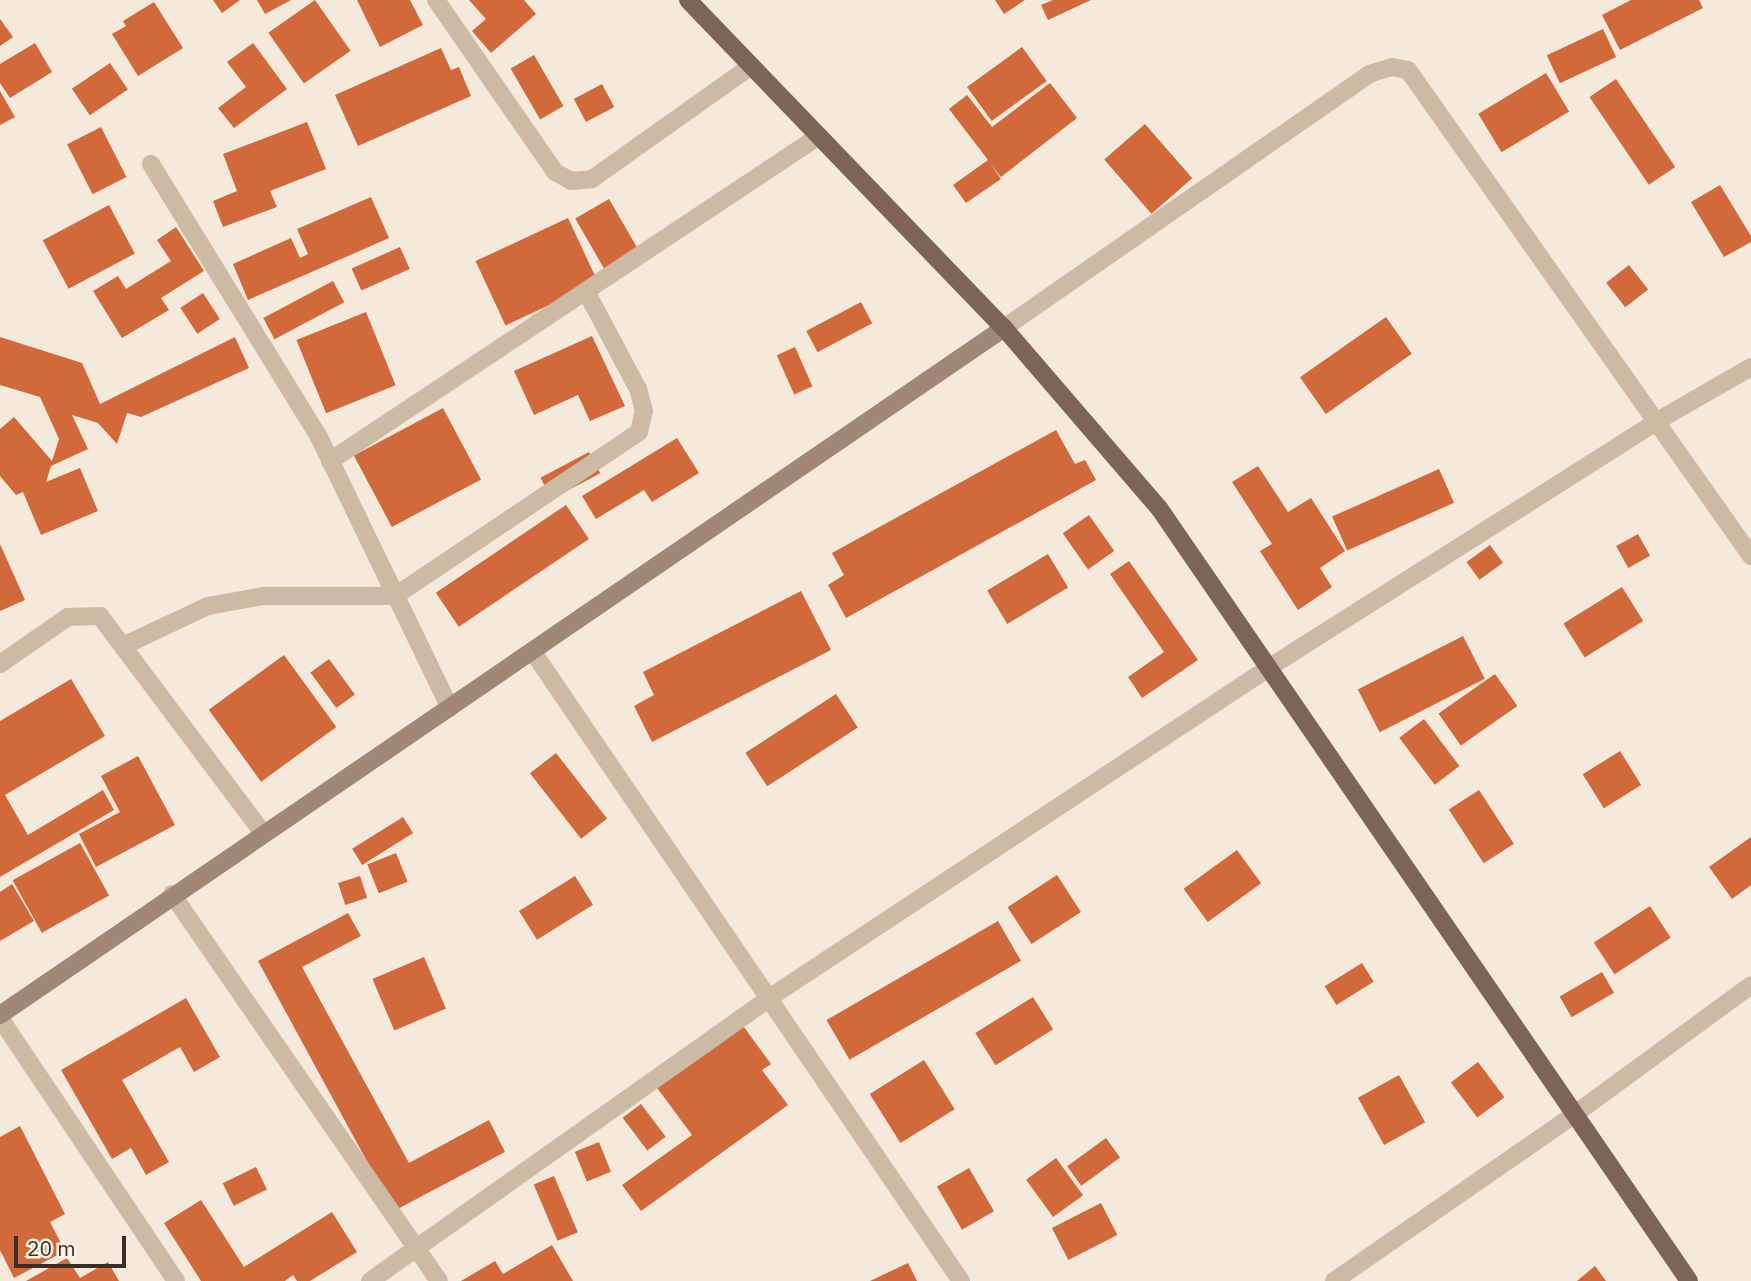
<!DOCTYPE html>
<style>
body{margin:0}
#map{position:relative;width:1751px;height:1281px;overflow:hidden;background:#f4e9da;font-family:"IBM Plex Sans",sans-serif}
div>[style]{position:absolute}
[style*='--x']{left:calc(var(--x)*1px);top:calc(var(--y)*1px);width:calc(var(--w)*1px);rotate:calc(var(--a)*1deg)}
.building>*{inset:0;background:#d1693b;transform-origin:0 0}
.street>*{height:18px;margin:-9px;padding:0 9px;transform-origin:9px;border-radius:9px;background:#cdbaa5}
.secondary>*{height:18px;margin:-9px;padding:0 9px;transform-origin:9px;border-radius:9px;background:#a18876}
.primary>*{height:18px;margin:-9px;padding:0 9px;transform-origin:9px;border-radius:9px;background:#7c6556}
span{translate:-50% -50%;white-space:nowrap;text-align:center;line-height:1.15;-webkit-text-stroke:6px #fbf3e7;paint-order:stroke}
.scale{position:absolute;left:14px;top:1236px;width:112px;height:32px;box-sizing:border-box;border:4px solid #382d27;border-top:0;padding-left:9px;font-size:21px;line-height:24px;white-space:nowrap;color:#382d27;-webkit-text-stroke:5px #fbf3e7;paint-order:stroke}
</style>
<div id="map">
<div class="building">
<div style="clip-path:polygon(213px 0,240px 0,222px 13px)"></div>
<div style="clip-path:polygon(257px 0,291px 0,265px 14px)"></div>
<div style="left:315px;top:0;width:62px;height:57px;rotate:55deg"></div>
<div style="clip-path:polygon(357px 0,410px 0,423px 25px,380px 47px)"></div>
<div style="clip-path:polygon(469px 0,524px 0,536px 14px,491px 53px,472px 31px,486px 19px)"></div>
<div style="clip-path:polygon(995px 0,1025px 0,1004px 14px)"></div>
<div style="clip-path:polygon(1053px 0,1091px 0,1048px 20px,1041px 5px)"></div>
<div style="clip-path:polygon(1631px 0,1699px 0,1703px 8px,1620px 50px,1602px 15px)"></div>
<div style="clip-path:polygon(154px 2px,183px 48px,138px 76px,112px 34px,126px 26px,123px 21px)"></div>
<div style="clip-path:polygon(0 19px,13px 37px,0 46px)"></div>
<div style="left:1603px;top:29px;width:31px;height:62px;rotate:65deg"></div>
<div style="clip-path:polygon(35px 43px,52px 72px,10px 98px,0 83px,0 64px)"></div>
<div style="clip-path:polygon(253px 43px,287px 89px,234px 128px,218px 108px,246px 87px,227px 62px)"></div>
<div style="left:1022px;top:47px;width:42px;height:68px;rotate:54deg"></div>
<div style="clip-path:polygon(441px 48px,451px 70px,459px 67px,471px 96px,358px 146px,335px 95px)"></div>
<div style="left:534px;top:55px;width:59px;height:27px;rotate:60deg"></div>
<div style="left:110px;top:63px;width:32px;height:46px;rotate:56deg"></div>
<div style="left:1546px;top:73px;width:45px;height:79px;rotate:59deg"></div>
<div style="left:1616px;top:79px;width:106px;height:32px;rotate:56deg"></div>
<div style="clip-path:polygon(1050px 83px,1077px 118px,1001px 177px,991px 165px,1001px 179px,966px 203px,953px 185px,988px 160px,949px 109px,967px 95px,992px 127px)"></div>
<div style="left:602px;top:84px;width:26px;height:32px;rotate:62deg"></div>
<div style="clip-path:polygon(0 91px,15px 117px,0 125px)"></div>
<div style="clip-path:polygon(307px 122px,326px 169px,270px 191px,277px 207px,223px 227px,213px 201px,237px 191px,223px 154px)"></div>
<div style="left:1145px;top:124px;width:72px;height:54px;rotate:49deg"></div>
<div style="left:101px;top:127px;width:56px;height:38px;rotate:63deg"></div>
<div style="clip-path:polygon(1720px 185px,1751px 236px,1751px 242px,1724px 257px,1691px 202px)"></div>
<div style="clip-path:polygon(371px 197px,389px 238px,248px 300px,233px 264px,291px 238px,300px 258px,308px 254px,297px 229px)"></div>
<div style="left:609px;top:199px;width:68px;height:39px;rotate:60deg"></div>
<div style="left:109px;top:205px;width:55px;height:75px;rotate:62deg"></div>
<div style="left:568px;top:218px;width:71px;height:102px;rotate:65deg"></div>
<div style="clip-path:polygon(176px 227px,204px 271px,161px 298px,169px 310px,122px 338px,93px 291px,118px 276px,126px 289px,171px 261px,157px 240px)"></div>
<div style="left:400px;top:247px;width:24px;height:53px;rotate:66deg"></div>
<div style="left:1629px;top:265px;width:31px;height:29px;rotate:52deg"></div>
<div style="left:333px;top:281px;width:24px;height:79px;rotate:62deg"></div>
<div style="left:203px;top:293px;width:31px;height:27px;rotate:57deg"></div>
<div style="left:861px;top:302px;width:24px;height:62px;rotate:62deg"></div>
<div style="left:366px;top:312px;width:79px;height:75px;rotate:68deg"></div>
<div style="left:1386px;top:317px;width:45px;height:105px;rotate:55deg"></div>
<div style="clip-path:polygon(592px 336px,625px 406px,590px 421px,578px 395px,534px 415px,514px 371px)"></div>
<div style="clip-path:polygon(0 337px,82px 363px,100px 404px,235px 337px,249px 368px,141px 417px,127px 413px,117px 444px,98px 423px,72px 415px,88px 449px,51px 466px,46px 482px,80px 468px,98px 511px,41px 535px,23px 492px,16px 495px,0 476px,0 429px,14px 417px,52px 461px,59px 439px,40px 397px,0 385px)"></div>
<div style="left:795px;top:347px;width:43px;height:20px;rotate:66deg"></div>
<div style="left:443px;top:408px;width:81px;height:101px;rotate:62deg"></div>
<div style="clip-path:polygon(1056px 430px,1075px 464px,1085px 460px,1096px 480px,846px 618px,828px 585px,844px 575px,832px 553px)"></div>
<div style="clip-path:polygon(677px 438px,699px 473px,652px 502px,644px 490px,596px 519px,582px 496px)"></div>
<div style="left:589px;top:452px;width:24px;height:55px;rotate:62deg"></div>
<div style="clip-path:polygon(1258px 466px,1288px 512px,1311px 498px,1345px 551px,1320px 568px,1332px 587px,1298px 610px,1260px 551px,1272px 544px,1232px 482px)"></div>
<div style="left:1439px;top:469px;width:37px;height:117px;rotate:66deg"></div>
<div style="left:566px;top:505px;width:41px;height:157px;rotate:56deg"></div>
<div style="left:1089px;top:515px;width:44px;height:32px;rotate:55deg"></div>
<div style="left:1638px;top:534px;width:25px;height:25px;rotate:61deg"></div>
<div style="clip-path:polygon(0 544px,25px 600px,0 611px)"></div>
<div style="left:1490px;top:545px;width:22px;height:29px;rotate:54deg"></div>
<div style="left:1048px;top:554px;width:39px;height:71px;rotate:59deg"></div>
<div style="clip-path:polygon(1129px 561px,1198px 660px,1142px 698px,1128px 677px,1164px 652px,1110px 574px)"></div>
<div style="left:1622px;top:587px;width:40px;height:69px;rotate:58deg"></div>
<div style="clip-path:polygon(801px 591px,831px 650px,652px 742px,634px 706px,654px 695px,643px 672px)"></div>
<div style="left:1463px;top:636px;width:48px;height:118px;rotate:63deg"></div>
<div style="left:284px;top:655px;width:89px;height:93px;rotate:54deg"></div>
<div style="left:329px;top:659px;width:44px;height:23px;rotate:54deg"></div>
<div style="left:1495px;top:674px;width:39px;height:69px;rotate:55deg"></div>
<div style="clip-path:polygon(71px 679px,105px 736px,5px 795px,28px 835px,103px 790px,114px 810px,0 877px,0 721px)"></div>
<div style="left:836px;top:694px;width:40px;height:108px;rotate:57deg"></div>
<div style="left:1424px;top:719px;width:59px;height:31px;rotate:53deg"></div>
<div style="left:1620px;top:751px;width:40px;height:44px;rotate:58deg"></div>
<div style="left:556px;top:753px;width:83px;height:33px;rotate:52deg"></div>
<div style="clip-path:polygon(138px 756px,175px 825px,96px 867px,79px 834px,120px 812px,101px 776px)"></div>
<div style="left:1479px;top:790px;width:64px;height:36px;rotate:57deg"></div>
<div style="left:403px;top:817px;width:19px;height:60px;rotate:58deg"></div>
<div style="clip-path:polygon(1751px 837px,1751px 885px,1732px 899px,1709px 867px)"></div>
<div style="left:80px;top:843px;width:60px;height:77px;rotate:61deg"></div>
<div style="left:1237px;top:850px;width:41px;height:66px;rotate:54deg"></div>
<div style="left:396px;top:853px;width:31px;height:31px;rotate:68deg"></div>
<div style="left:1057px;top:875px;width:44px;height:59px;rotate:57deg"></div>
<div style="left:360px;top:876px;width:23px;height:23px;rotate:72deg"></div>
<div style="left:575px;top:876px;width:34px;height:66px;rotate:58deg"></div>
<div style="clip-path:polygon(12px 884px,34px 921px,0 941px,0 892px)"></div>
<div style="left:1650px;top:906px;width:38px;height:67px;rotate:57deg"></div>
<div style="clip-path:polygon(348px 913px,361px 936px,302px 967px,409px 1163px,489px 1120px,505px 1152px,394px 1211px,258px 961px)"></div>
<div style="left:998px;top:921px;width:46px;height:198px;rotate:60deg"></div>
<div style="left:424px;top:957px;width:56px;height:56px;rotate:67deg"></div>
<div style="left:1362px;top:963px;width:22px;height:44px;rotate:58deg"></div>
<div style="left:1602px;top:972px;width:24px;height:49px;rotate:60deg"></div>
<div style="left:1033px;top:997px;width:38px;height:68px;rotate:58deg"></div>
<div style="clip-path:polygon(186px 998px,220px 1057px,194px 1072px,180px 1047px,122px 1080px,169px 1162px,146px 1175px,131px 1148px,112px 1159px,61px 1070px)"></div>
<div style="clip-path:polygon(741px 1023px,771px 1064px,762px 1070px,788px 1105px,641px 1211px,622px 1185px,692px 1135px,655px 1085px)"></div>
<div style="left:924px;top:1060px;width:58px;height:64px;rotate:58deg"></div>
<div style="left:1478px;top:1062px;width:44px;height:34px;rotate:53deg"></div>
<div style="left:1399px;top:1075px;width:54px;height:47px;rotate:61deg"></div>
<div style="left:641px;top:1104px;width:41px;height:23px;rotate:53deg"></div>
<div style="clip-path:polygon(20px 1126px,65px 1214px,50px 1222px,65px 1251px,14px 1278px,0 1250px,0 1137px)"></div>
<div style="left:1106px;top:1138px;width:24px;height:48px;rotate:54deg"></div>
<div style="left:599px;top:1142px;width:32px;height:26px;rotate:68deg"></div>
<div style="left:1056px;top:1158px;width:46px;height:37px;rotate:54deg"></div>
<div style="left:256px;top:1167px;width:25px;height:37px;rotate:64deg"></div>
<div style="left:969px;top:1168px;width:50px;height:37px;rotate:60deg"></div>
<div style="left:554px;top:1176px;width:61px;height:22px;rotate:67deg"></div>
<div style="clip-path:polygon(201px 1200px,244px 1267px,332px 1212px,357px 1252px,310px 1281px,297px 1281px,293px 1275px,285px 1281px,201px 1281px,164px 1223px)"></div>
<div style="left:1101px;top:1203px;width:36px;height:55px;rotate:63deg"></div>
<div style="clip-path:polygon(552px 1245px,573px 1281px,461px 1281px,495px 1261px,503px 1274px)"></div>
<div style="clip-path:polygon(67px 1258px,80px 1278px,108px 1262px,119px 1281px,26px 1281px)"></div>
<div style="clip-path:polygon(908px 1263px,917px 1281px,870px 1281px)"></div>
<div style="clip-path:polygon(1595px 1266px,1606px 1281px,1577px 1281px)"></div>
</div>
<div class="street">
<div style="--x:436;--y:0;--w:209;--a:55.3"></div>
<div style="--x:555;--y:172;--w:18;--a:29"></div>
<div style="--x:571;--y:181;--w:21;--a:-5"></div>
<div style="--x:592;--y:179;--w:195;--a:-35.4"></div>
<div style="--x:151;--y:164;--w:321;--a:58.4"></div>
<div style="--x:319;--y:437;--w:301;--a:64.2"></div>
<div style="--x:1004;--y:328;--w:445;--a:-34.8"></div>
<div style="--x:1369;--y:74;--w:24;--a:-17"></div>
<div style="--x:1392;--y:67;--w:16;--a:11"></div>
<div style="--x:1408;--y:70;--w:595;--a:54.79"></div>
<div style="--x:330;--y:461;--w:587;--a:-33.61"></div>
<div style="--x:123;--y:646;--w:94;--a:-25.2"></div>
<div style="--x:208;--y:606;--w:56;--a:-10.3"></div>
<div style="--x:263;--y:596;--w:132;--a:0"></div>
<div style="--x:395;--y:596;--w:294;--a:-33.9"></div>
<div style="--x:639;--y:432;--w:22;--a:-77"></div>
<div style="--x:644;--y:411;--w:23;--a:-105"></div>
<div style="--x:638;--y:389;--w:111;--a:-118"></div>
<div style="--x:533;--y:652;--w:761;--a:55.77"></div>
<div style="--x:0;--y:664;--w:83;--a:-34.7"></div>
<div style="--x:68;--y:617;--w:32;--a:-2"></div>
<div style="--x:100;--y:616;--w:271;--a:53.1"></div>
<div style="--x:172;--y:894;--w:470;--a:55.4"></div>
<div style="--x:0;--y:1018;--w:316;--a:56.2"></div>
<div style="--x:370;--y:1281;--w:489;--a:-35.3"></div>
<div style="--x:769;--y:998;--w:600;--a:-33.45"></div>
<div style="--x:1270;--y:667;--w:461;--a:-32.4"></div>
<div style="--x:1659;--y:420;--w:106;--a:-29.9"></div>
<div style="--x:1334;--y:1281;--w:293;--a:-34.7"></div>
<div style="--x:1575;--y:1114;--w:218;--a:-36.2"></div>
</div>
<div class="secondary">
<div style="--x:0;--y:1015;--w:1217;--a:-34.38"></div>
</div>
<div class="primary">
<div style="--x:688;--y:0;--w:455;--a:46.1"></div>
<div style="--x:1004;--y:328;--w:238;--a:49.3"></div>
<div style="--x:1159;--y:508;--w:937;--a:55.56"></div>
</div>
<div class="scale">20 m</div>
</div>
